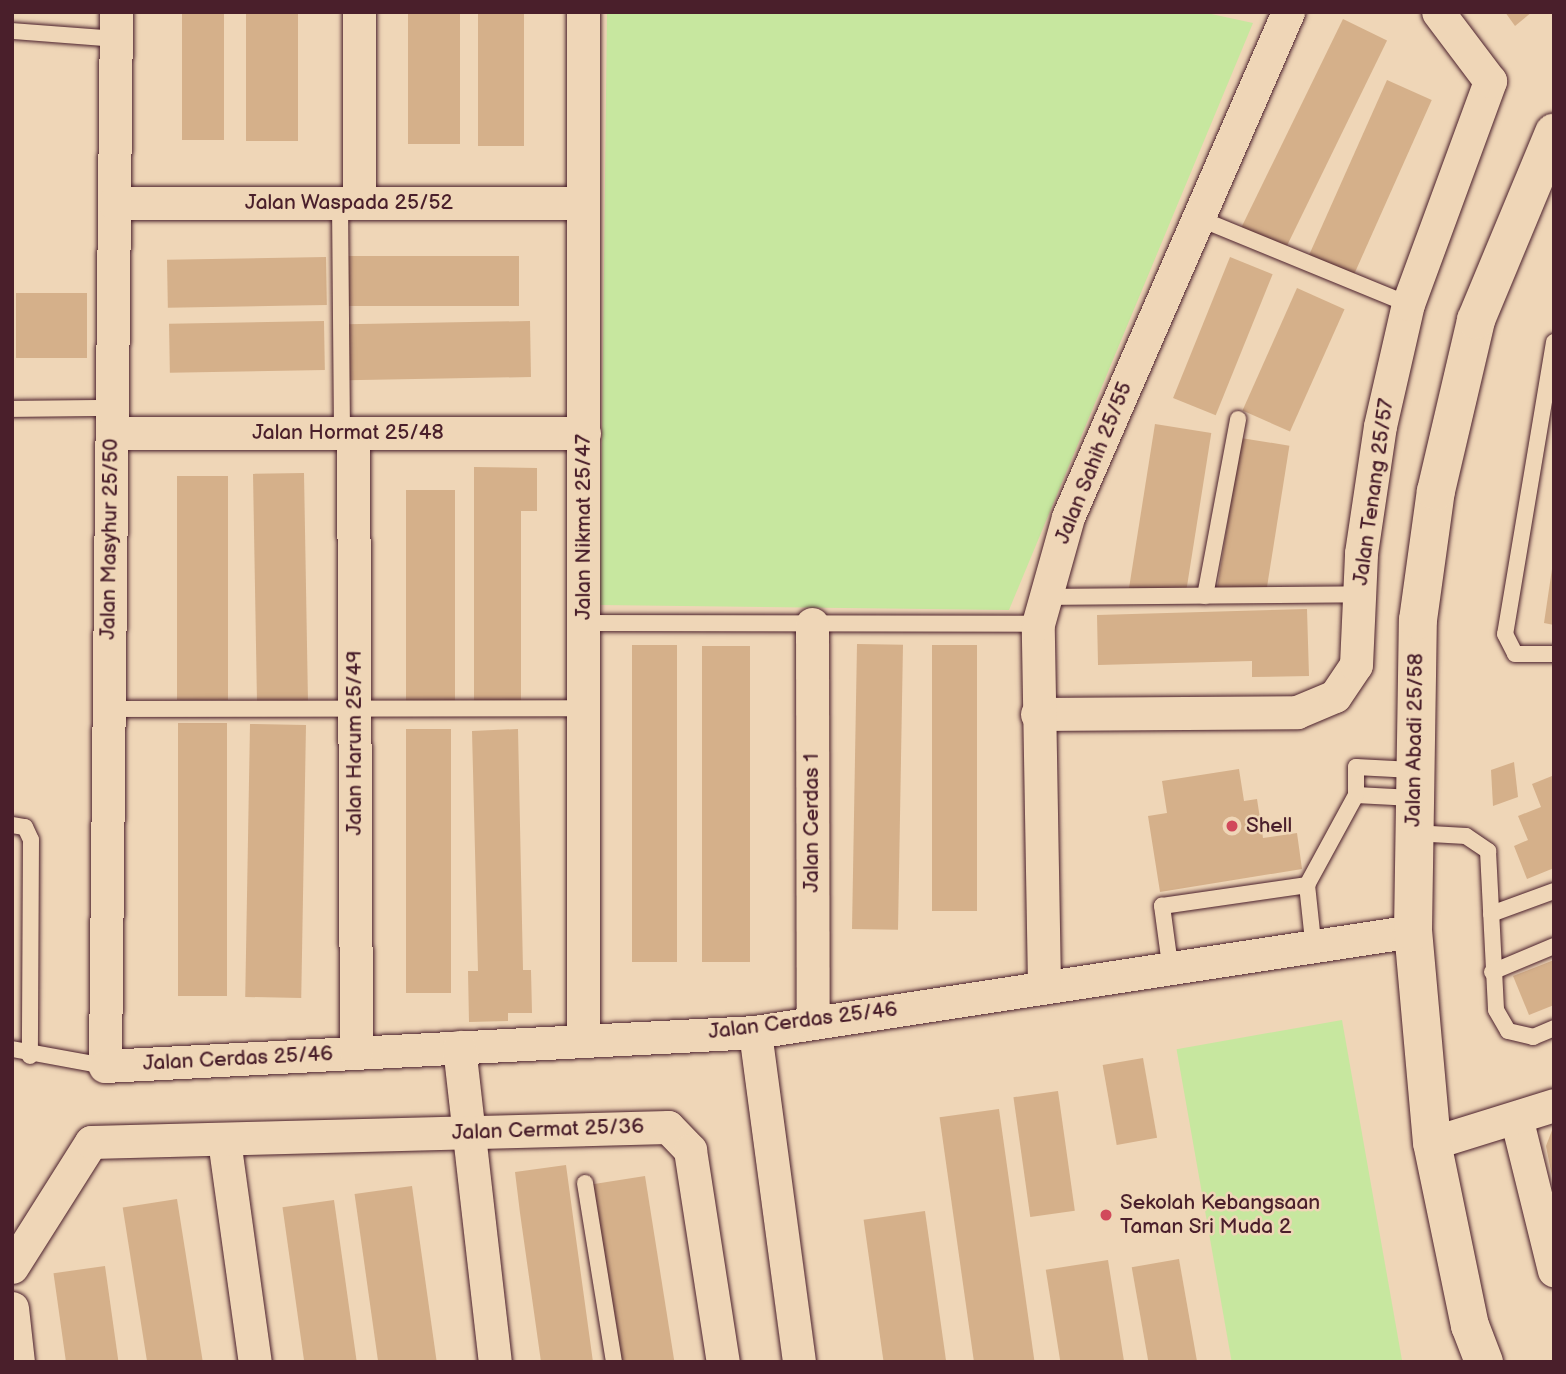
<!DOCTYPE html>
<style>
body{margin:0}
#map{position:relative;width:1566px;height:1374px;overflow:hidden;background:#efd6b7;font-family:"Balsamiq Sans",sans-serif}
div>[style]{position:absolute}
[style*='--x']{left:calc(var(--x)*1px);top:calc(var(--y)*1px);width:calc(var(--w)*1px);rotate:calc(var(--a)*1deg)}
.green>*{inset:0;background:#c7e79f;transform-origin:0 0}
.building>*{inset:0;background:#d5b08a;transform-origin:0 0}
.roads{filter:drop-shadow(0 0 2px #4a1f2b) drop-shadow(0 0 2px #4a1f2b)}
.service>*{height:16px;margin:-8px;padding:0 8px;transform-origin:8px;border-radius:8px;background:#efd6b7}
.minor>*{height:33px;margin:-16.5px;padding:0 16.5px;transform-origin:16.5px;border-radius:16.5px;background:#efd6b7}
.tertiary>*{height:38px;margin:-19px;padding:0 19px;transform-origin:19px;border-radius:19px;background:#efd6b7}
.dots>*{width:19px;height:19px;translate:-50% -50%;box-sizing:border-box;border:4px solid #efd6b7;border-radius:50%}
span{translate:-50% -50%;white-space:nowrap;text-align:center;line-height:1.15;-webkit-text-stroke:5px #efd6b7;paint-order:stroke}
.street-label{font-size:21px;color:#4a1f2b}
.poi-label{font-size:21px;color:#4a1f2b}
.left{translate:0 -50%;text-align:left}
.frame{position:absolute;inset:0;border:14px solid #4a1f2b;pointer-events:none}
</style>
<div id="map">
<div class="green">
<div style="clip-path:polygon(607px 12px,1202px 12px,1253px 23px,1009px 610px,600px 605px)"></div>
<div style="left:1342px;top:1020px;width:347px;height:168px;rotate:80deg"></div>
</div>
<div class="building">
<div style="left:182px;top:12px;width:42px;height:128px"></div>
<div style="left:246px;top:12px;width:52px;height:129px"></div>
<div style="left:408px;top:12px;width:52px;height:132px"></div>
<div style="left:478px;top:12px;width:46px;height:134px"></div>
<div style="clip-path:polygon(1505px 12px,1532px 12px,1515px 26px)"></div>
<div style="left:1343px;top:19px;width:49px;height:238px;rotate:26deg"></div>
<div style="left:1387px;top:80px;width:49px;height:201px;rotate:24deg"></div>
<div style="left:348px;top:256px;width:171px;height:50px"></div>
<div style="left:326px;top:257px;width:48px;height:159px;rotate:89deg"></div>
<div style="left:1230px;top:257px;width:46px;height:152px;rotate:22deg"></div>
<div style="left:1297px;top:288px;width:52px;height:134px;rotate:24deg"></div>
<div style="left:16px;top:293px;width:71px;height:65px"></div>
<div style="left:324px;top:321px;width:49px;height:155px;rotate:89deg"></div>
<div style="left:530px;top:321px;width:56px;height:184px;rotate:89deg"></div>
<div style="left:1155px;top:424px;width:57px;height:166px;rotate:9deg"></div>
<div style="left:1241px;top:438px;width:49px;height:152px;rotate:9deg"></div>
<div style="clip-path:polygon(474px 467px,537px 468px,537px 511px,521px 511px,521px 702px,474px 701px)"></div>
<div style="left:304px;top:473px;width:229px;height:51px;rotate:89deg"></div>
<div style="left:177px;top:476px;width:51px;height:224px"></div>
<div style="left:406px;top:490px;width:49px;height:211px"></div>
<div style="clip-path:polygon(1552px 569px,1554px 569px,1554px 625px,1544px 623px)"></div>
<div style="clip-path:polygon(1307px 609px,1309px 676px,1252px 677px,1252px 661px,1098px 665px,1097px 615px)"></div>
<div style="left:857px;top:644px;width:46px;height:285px;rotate:1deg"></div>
<div style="left:632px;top:645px;width:45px;height:317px"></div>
<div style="left:932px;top:645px;width:45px;height:266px"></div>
<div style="left:702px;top:646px;width:48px;height:316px"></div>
<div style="left:178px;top:723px;width:49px;height:273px"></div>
<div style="left:250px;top:724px;width:56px;height:273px;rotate:1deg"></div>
<div style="left:406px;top:729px;width:45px;height:264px"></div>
<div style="clip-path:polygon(518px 729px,523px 970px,531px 970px,532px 1013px,508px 1013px,508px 1021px,469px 1022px,468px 971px,478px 971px,472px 731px)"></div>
<div style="clip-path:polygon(1514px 762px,1518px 797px,1493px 806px,1491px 770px)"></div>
<div style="clip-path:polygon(1239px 769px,1244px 801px,1257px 799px,1263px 838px,1297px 833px,1302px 869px,1160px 892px,1148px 816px,1167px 813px,1162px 781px)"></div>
<div style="clip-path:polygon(1552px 776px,1554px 868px,1527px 879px,1514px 846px,1528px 840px,1518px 816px,1541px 807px,1532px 784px)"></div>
<div style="clip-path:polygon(1554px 960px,1554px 1005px,1529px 1015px,1513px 976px)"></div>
<div style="left:1143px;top:1058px;width:81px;height:41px;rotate:80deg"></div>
<div style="left:1058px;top:1091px;width:121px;height:45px;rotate:82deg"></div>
<div style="left:999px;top:1109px;width:255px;height:60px;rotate:82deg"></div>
<div style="clip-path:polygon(1554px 1125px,1554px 1181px,1553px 1181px,1546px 1146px)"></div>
<div style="clip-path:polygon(566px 1165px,574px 1224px,593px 1362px,541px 1362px,520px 1213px,515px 1172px)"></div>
<div style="left:645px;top:1176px;width:188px;height:53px;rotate:81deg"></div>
<div style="left:412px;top:1186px;width:178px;height:58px;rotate:82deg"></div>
<div style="left:177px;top:1199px;width:165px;height:55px;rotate:81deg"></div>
<div style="left:334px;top:1200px;width:164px;height:52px;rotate:82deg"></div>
<div style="left:925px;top:1211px;width:153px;height:62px;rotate:82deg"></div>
<div style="left:1179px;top:1259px;width:105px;height:48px;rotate:80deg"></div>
<div style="left:1108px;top:1260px;width:103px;height:63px;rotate:81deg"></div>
<div style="left:105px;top:1266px;width:97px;height:52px;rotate:82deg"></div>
</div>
<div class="roads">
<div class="service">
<div style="--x:12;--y:31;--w:104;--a:4.4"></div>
<div style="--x:340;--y:203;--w:230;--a:89.5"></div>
<div style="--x:1198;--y:218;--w:227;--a:22.3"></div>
<div style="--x:1554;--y:342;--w:296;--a:99.5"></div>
<div style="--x:1505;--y:634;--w:22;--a:63"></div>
<div style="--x:1515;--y:654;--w:39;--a:0"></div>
<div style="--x:12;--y:409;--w:100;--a:-0.6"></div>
<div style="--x:1205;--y:596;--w:180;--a:-79.4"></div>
<div style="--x:1046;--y:597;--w:314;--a:-0.5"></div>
<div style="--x:584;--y:623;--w:454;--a:0.1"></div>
<div style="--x:109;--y:709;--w:475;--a:-0.1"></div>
<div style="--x:1356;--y:795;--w:57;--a:3"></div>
<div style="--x:12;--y:825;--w:13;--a:9"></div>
<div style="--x:25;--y:827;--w:14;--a:65"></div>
<div style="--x:31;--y:840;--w:216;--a:90.3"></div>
<div style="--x:1413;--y:833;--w:53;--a:3.2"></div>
<div style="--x:1466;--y:836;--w:27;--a:34"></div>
<div style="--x:1488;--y:851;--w:159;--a:87.1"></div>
<div style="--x:1496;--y:1010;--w:24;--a:60"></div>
<div style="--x:1508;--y:1031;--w:26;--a:13"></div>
<div style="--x:1533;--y:1037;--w:23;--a:-23"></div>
<div style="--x:1491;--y:914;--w:67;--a:-20.1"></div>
<div style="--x:1313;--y:941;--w:56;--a:-96.1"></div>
<div style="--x:1307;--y:885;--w:102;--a:-61.4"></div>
<div style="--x:1356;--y:795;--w:28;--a:-90"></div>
<div style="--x:1356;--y:767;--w:57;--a:3"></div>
<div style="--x:1170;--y:965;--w:60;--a:-97.7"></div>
<div style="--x:1162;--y:906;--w:147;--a:-8.2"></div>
<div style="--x:1492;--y:972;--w:67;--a:-22.8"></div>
<div style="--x:12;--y:1049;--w:95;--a:10.4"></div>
<div style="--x:585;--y:1183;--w:181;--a:80.8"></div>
</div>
<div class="minor">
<div style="--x:116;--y:12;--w:1054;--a:90.6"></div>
<div style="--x:105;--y:1066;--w:651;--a:-2.99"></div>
<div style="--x:755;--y:1032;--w:666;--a:-8.73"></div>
<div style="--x:359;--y:12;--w:191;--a:90"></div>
<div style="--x:114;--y:203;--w:469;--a:0"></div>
<div style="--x:112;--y:433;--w:472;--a:0"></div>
<div style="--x:353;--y:433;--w:620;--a:89.72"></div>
<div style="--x:812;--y:624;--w:398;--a:89.9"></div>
<div style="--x:1037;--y:714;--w:260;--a:-0.4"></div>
<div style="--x:1297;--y:712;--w:41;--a:-22.8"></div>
<div style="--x:1335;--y:696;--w:37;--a:-56"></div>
<div style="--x:1356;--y:665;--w:112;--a:-87.4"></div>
<div style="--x:1361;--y:553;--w:128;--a:-81.5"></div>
<div style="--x:1380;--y:426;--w:125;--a:-77.1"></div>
<div style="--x:1408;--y:304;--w:238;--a:-69.8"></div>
<div style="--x:1490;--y:81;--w:86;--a:-127"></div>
<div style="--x:1044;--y:985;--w:361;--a:-91"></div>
<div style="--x:1038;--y:624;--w:111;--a:-74.3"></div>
<div style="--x:1068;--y:517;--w:551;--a:-66.46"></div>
<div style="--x:755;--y:1032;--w:333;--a:82.4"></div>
<div style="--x:583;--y:1041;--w:1029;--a:-90"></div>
<div style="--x:459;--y:1047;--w:317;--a:83.5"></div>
<div style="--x:1517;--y:1121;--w:154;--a:76.1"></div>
<div style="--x:224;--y:1140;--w:224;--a:82.1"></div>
<div style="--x:1432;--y:1143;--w:128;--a:-17.3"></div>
<div style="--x:12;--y:1267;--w:148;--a:-57.7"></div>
<div style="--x:91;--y:1142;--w:577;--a:-1.49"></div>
<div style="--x:668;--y:1127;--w:32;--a:46"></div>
<div style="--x:690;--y:1150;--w:215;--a:81.2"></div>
<div style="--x:12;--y:1308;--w:54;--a:83.7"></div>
</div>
<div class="tertiary">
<div style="--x:1484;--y:1362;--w:39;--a:-111"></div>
<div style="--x:1470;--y:1326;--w:187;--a:-101.7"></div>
<div style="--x:1432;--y:1143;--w:213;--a:-95.1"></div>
<div style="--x:1413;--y:931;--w:311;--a:-89.1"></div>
<div style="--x:1418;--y:620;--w:130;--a:-82.1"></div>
<div style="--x:1436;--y:491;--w:176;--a:-76.8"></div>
<div style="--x:1476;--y:320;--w:203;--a:-67.4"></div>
</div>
</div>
<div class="dots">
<div style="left:1232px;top:826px;background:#d1495b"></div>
<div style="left:1106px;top:1215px;background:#d1495b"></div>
</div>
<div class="street-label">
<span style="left:349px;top:203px">Jalan Waspada 25/52</span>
<span style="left:348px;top:433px">Jalan Hormat 25/48</span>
<span style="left:1094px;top:463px;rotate:-68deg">Jalan Sahih 25/55</span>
<span style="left:1374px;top:492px;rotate:-82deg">Jalan Tenang 25/57</span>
<span style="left:584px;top:527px;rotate:-90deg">Jalan Nikmat 25/47</span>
<span style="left:110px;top:539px;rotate:-89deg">Jalan Masyhur 25/50</span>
<span style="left:1415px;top:740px;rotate:-89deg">Jalan Abadi 25/58</span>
<span style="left:355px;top:743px;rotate:-90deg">Jalan Harum 25/49</span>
<span style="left:812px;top:823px;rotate:-90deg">Jalan Cerdas 1</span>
<span style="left:803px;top:1021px;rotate:-7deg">Jalan Cerdas 25/46</span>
<span style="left:238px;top:1059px;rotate:-3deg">Jalan Cerdas 25/46</span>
<span style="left:548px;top:1130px;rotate:-2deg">Jalan Cermat 25/36</span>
</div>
<div class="poi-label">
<span class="left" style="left:1246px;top:826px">Shell</span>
<span class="left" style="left:1120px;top:1215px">Sekolah Kebangsaan<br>Taman Sri Muda 2</span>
</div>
<div class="frame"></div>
</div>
